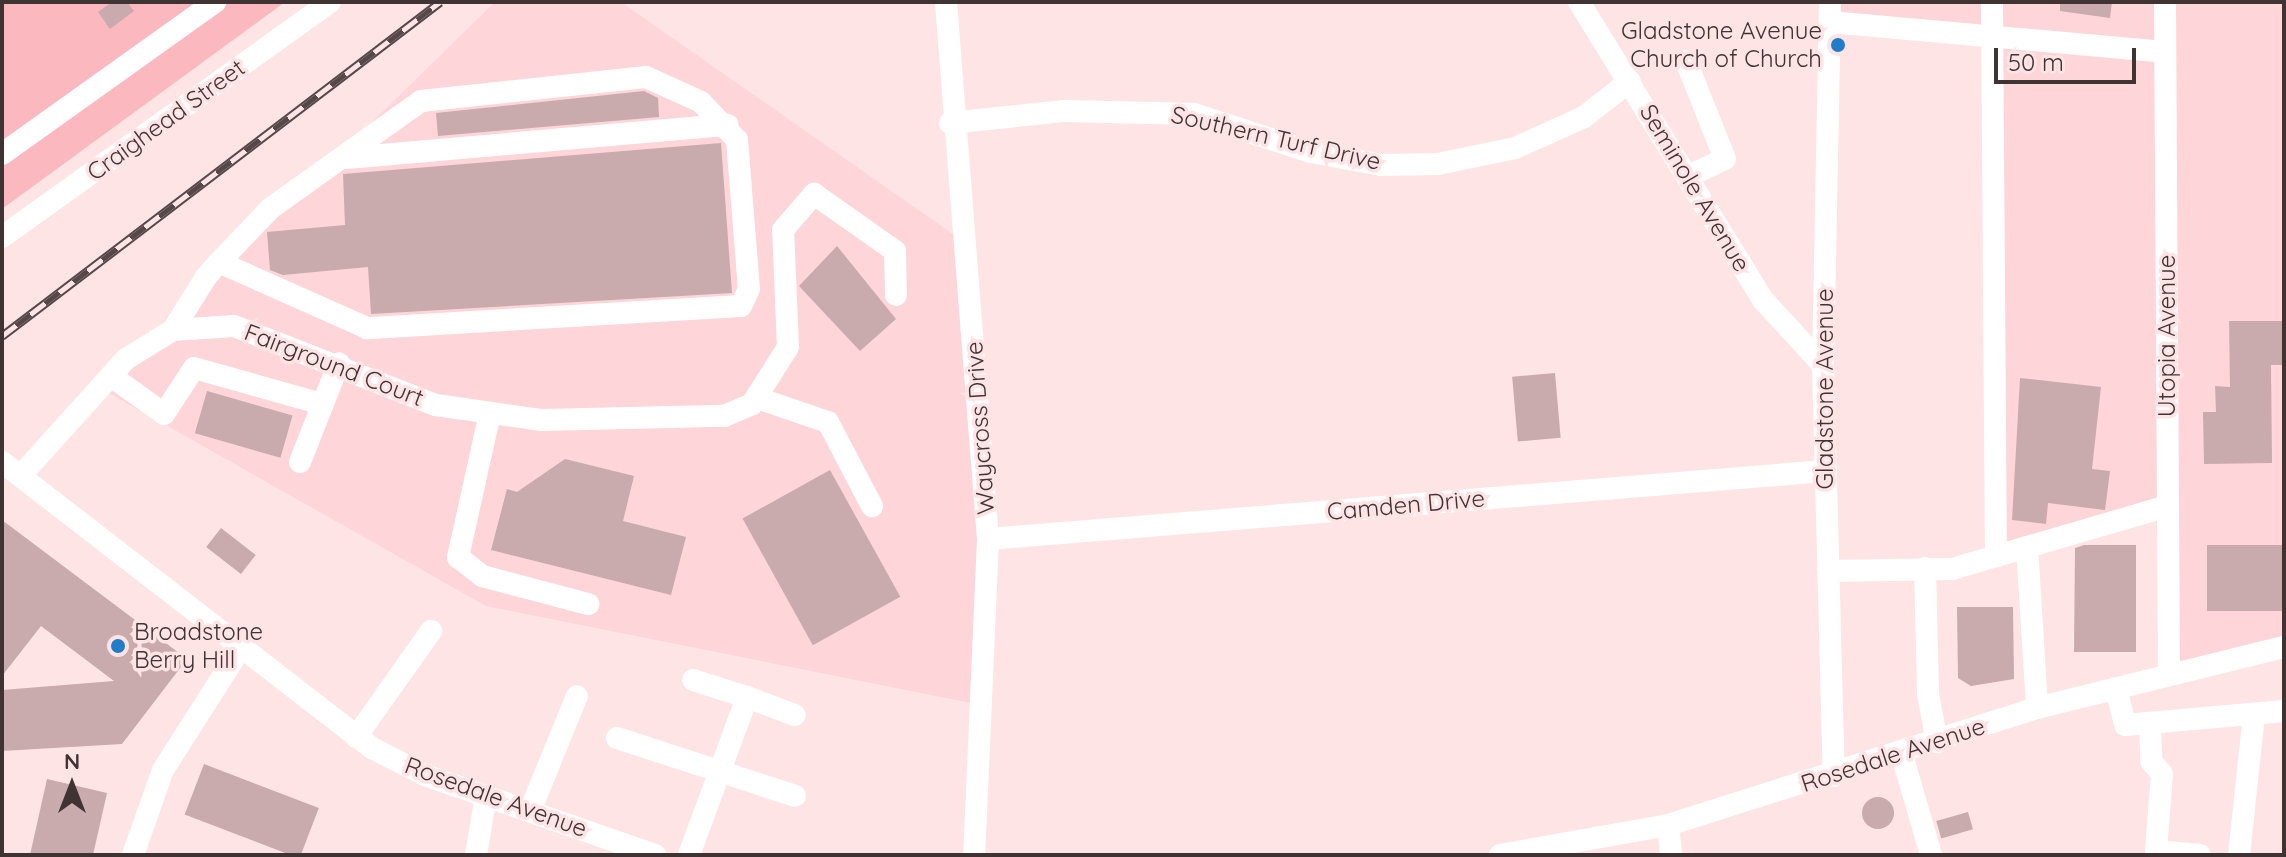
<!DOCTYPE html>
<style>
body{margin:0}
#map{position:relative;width:2286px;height:857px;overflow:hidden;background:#ffe4e6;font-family:Quicksand,sans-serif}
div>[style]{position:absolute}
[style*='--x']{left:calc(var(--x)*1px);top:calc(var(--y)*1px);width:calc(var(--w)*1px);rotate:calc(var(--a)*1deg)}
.built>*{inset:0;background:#fed5d9}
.green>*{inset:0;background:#fcb8bf}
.building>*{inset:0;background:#c9aaad;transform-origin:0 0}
.round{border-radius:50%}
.minor>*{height:22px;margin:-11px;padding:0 11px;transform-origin:11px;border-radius:11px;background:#fff}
.rail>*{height:9px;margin-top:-4.5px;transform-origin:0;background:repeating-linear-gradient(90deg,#ffe4e6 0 18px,#564849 0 36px);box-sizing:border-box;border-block:2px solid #564849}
.dots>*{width:22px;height:22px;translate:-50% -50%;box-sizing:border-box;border:4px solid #ffe4e6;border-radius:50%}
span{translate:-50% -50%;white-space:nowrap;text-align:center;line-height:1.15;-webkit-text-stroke:7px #ffe4e6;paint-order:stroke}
.poi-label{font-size:24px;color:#3f3334}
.right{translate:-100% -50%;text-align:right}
.left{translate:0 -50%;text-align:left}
.street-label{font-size:24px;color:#3f3334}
.frame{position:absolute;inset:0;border:4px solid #3f3334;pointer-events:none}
.north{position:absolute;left:32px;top:745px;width:80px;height:80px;-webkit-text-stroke:6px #ffe4e6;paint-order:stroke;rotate:0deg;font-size:22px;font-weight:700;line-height:32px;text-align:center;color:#3f3334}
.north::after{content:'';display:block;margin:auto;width:28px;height:36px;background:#3f3334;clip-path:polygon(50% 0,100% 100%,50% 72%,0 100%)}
.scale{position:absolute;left:1994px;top:48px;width:142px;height:36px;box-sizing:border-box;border:4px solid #3f3334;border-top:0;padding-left:10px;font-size:24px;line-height:28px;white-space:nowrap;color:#3f3334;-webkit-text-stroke:6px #ffe4e6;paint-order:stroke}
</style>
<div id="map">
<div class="built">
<div style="clip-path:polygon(495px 2px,621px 2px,967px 244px,988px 539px,981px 705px,486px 606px,100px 388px)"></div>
<div style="clip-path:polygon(1830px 2px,2284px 2px,2284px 647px,2169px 671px,2168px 507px,1996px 556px,1992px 38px,1830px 22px)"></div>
</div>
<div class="green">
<div style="clip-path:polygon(2px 2px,285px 2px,2px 209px)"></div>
</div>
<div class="building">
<div style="clip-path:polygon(112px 2px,127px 2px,134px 11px,110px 29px,98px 12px)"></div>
<div style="clip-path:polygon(2060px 2px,2112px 2px,2110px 18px,2060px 11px)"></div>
<div style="clip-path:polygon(644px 91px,658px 98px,659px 117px,438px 136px,436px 113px)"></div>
<div style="clip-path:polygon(721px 143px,732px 293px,371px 314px,368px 267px,283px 275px,270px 270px,267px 232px,345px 225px,343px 174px)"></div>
<div style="clip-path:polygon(837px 246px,896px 319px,860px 351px,799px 286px)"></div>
<div style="clip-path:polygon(2229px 321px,2284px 321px,2284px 365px,2271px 365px,2272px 463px,2204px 464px,2203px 412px,2216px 412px,2215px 386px,2230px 387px)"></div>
<div style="left:1555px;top:373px;width:65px;height:43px;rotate:85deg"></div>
<div style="clip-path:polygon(2020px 378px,2101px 387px,2092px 469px,2110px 471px,2105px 510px,2048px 503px,2046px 524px,2012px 520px)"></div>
<div style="left:207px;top:391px;width:89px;height:44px;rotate:16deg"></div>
<div style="clip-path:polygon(565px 459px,634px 476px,623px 521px,686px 537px,671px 595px,491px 550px,507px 489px,517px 492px)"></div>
<div style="left:830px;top:470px;width:145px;height:100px;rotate:61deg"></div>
<div style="clip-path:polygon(2px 520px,187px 659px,122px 744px,2px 751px,2px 690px,114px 681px,41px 626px,2px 676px)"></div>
<div style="left:221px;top:528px;width:44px;height:24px;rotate:38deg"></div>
<div style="clip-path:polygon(2084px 545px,2136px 545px,2136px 652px,2074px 652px,2075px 548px)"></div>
<div style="left:2207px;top:545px;width:77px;height:66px"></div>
<div style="clip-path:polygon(1957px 607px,2013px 607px,2014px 679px,1971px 686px,1958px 678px)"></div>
<div style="left:204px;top:764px;width:123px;height:54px;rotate:21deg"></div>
<div style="clip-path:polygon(47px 779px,107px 793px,93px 855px,30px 855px)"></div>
<div class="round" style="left:1862px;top:797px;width:32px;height:32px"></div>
<div style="left:1968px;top:812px;width:18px;height:33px;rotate:74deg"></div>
</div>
<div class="minor">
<div style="--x:946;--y:2;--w:539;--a:85.53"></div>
<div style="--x:988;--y:539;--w:316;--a:92.5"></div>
<div style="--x:1579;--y:2;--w:352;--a:58.3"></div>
<div style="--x:1764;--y:301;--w:87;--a:47.3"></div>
<div style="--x:1830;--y:2;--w:363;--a:91.1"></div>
<div style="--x:1823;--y:365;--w:411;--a:88.5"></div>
<div style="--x:1992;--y:2;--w:554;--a:89.59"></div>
<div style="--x:2165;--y:2;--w:669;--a:89.66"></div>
<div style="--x:1830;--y:22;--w:336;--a:5.1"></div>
<div style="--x:1686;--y:61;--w:105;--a:68.3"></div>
<div style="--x:1725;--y:159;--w:41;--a:155.3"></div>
<div style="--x:950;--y:123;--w:116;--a:-6"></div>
<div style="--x:1065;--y:111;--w:129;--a:1.3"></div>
<div style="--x:1194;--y:114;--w:123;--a:18"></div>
<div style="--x:1311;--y:152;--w:71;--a:10.5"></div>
<div style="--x:1381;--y:165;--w:57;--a:-1"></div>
<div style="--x:1438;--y:164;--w:79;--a:-11.7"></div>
<div style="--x:1515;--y:148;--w:76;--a:-24.2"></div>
<div style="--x:1584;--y:117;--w:58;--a:-38"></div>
<div style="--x:2;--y:154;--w:262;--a:-35.5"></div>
<div style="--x:347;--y:158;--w:382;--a:-5"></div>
<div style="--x:2;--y:237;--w:403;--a:-35.6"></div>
<div style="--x:173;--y:330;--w:62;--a:-58.1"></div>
<div style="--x:206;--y:277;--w:20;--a:-49"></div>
<div style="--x:219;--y:262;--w:6;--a:-45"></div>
<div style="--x:223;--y:258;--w:69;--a:-46.2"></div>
<div style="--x:271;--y:208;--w:184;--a:-35.5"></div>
<div style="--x:421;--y:101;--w:226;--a:-6.1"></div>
<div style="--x:646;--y:77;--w:60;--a:24.4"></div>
<div style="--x:701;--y:102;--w:52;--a:46.5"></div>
<div style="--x:737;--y:140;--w:149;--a:85.4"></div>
<div style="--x:749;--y:289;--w:19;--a:115"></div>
<div style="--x:741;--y:306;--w:375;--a:176.6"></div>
<div style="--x:367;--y:328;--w:162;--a:-156"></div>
<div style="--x:111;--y:376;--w:65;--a:35.6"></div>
<div style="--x:164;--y:414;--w:55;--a:-56.9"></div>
<div style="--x:194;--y:368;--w:133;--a:15.7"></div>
<div style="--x:757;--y:398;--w:75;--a:18.7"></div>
<div style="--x:828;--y:422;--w:95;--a:62.4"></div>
<div style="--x:490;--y:413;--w:148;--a:102.5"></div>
<div style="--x:458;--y:557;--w:31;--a:38"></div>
<div style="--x:482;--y:576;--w:110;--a:14.8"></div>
<div style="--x:2;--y:462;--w:468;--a:37.7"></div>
<div style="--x:372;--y:748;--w:59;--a:27"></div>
<div style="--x:425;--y:775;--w:244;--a:19.2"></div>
<div style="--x:300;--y:462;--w:106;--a:-68.5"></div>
<div style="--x:23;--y:473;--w:154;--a:-47.9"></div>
<div style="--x:126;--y:359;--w:55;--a:-31.7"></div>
<div style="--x:173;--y:330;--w:61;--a:-3.8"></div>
<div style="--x:234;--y:326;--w:217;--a:21.4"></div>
<div style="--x:436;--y:405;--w:107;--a:8.1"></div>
<div style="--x:542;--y:420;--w:182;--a:-1.3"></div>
<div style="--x:724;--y:416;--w:30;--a:-23"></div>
<div style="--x:752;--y:404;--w:67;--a:-57.7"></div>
<div style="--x:788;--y:347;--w:117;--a:-92.4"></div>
<div style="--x:783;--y:230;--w:48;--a:-49.3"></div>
<div style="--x:814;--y:194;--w:99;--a:35.1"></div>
<div style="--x:895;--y:251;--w:44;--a:88.7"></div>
<div style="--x:988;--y:539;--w:840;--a:-4.64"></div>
<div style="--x:2027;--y:547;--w:161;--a:86.4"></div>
<div style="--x:1925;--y:568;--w:126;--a:88.6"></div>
<div style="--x:1928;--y:694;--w:49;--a:79.4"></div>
<div style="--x:1828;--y:571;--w:124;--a:-0.9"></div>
<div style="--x:1952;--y:569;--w:225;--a:-16.3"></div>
<div style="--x:693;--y:680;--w:57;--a:17.5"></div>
<div style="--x:2116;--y:688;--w:38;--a:76"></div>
<div style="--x:2125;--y:725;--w:160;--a:-5"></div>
<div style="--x:2150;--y:723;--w:38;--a:88"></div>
<div style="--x:2151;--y:761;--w:17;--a:50"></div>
<div style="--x:2162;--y:774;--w:77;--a:94.5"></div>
<div style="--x:2156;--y:851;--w:44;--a:5.2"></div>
<div style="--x:356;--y:737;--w:130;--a:-54.7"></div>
<div style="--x:617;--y:738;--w:187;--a:18"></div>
<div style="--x:1902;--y:755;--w:104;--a:73.8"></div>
<div style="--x:530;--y:811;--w:124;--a:-67.8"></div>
<div style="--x:1668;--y:825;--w:30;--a:84"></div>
<div style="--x:133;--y:855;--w:90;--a:-70.6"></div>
<div style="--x:163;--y:770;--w:143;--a:-57.5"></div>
<div style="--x:476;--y:855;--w:60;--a:-80.4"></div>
<div style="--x:689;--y:855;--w:168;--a:-69.8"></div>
<div style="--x:747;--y:697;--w:51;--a:20.6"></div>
<div style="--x:1500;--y:855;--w:171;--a:-10.1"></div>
<div style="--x:1668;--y:825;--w:387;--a:-17.6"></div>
<div style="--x:2037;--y:708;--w:254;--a:-13.9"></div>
<div style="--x:2239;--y:855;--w:141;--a:-83.9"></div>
</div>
<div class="rail">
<div style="--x:2;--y:336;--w:551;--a:-37.33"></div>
</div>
<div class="dots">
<div style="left:1838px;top:45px;background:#207cc9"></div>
<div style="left:118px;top:646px;background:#207cc9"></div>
</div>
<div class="poi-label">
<span class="right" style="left:1822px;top:45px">Gladstone Avenue<br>Church of Church</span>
<span class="left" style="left:134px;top:646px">Broadstone<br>Berry Hill</span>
</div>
<div class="street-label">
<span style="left:166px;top:120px;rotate:-36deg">Craighead Street</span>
<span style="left:1276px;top:138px;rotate:13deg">Southern Turf Drive</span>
<span style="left:1695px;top:188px;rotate:59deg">Seminole Avenue</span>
<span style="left:2167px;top:336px;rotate:-90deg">Utopia Avenue</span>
<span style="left:334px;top:365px;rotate:21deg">Fairground Court</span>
<span style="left:1825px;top:389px;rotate:-90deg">Gladstone Avenue</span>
<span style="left:980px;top:428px;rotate:-94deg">Waycross Drive</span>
<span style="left:1406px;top:505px;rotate:-5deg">Camden Drive</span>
<span style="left:1893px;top:755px;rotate:-18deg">Rosedale Avenue</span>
<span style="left:496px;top:797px;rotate:20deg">Rosedale Avenue</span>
</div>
<div class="frame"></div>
<div class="north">N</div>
<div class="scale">50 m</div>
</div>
